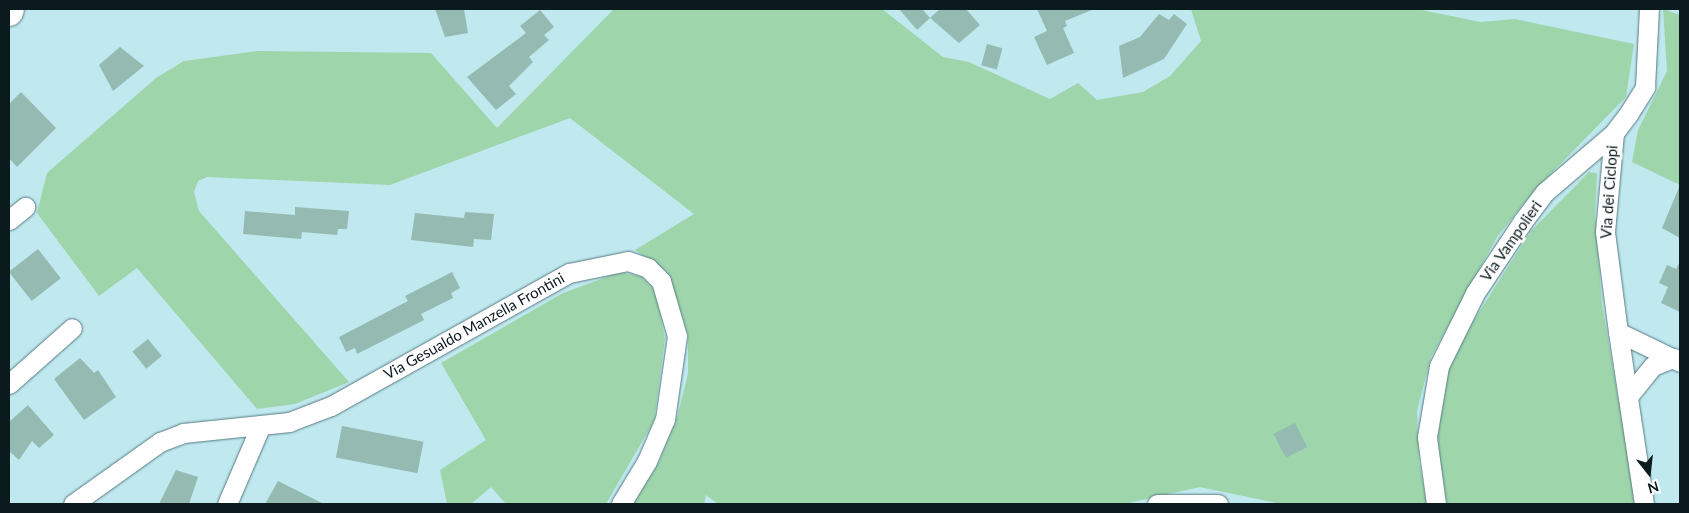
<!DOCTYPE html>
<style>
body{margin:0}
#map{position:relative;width:1689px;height:513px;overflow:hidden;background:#c0e8ef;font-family:Lato,sans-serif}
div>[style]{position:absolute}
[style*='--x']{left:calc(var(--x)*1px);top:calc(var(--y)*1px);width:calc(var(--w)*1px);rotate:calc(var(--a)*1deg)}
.green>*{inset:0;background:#9ed5ab}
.building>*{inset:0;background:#94bab2;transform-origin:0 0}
.roads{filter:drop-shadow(0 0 1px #557a80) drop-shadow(0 0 1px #557a80)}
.minor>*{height:19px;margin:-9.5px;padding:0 9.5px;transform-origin:9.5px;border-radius:9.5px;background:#fff}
.primary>*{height:28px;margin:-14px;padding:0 14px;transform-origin:14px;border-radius:14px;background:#fff}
span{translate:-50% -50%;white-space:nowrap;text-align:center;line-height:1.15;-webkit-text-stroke:5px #fff;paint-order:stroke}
.street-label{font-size:15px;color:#0b1a1d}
.frame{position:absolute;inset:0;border:10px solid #0b1a1d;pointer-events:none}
.north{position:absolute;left:1624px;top:448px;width:50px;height:50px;-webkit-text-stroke:4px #fff;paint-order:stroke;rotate:164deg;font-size:14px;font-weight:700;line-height:20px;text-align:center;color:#0b1a1d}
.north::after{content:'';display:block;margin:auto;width:18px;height:22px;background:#0b1a1d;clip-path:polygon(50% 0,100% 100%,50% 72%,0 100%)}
</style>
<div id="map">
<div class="green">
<div style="clip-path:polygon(614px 9px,882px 9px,943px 57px,969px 62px,1050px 99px,1078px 83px,1097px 100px,1143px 92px,1170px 76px,1201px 41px,1191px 9px,1417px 9px,1480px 22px,1515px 19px,1634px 44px,1626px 97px,1533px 192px,1497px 237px,1431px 357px,1417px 411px,1419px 462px,1427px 504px,1282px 504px,1200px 487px,1124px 504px,718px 504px,706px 495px,704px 504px,634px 504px,659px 462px,677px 418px,688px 374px,688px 334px,667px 271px,635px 250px,694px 214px,570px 118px,390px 185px,207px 177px,198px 181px,194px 192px,199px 211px,349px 382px,295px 404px,257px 409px,137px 268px,99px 296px,37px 213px,47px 173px,156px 78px,184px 61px,257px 51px,431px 53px,497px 128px)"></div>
<div style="clip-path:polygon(1663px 9px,1680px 15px,1680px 185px,1632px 162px,1638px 130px,1667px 71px)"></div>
<div style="clip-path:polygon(1589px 172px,1597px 173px,1595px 215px,1602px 304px,1636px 504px,1447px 504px,1436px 433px,1447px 374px,1463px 337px,1531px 231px)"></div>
<div style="clip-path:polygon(620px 272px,642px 277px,656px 292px,665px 339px,654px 421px,606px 504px,506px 504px,491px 487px,471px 504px,447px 504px,440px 470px,486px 440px,441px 363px,563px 293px)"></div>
</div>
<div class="building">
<div style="clip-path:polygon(435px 9px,464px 9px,468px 33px,445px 37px)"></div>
<div style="clip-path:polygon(899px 9px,922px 9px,930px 18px,917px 30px)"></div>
<div style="clip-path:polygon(940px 9px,966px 9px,980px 25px,959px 43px,930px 18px)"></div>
<div style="clip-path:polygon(1037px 9px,1094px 9px,1065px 21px,1067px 26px,1063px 28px,1074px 53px,1047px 65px,1034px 37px,1047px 31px)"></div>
<div style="clip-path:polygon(540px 10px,554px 27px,544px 35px,549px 40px,529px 57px,533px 62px,509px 86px,516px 94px,496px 110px,467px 77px,526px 33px,520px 26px)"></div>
<div style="clip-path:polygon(1159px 14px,1169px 20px,1174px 14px,1187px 24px,1164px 59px,1123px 78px,1119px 46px,1140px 37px)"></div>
<div style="left:987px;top:44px;width:16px;height:22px;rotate:15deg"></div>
<div style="clip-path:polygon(120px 47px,144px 66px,113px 91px,99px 65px)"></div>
<div style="clip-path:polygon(21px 92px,56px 128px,17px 167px,9px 158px,9px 104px)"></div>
<div style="clip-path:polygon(1680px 185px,1680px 238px,1662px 228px)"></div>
<div style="clip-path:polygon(295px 207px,349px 211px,347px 229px,338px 229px,337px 235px,302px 232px,301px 239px,243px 234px,245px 211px,295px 215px)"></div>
<div style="clip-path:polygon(465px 212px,494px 214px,491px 240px,474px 239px,473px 247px,411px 240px,415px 213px,464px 218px)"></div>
<div style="left:38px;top:249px;width:37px;height:37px;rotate:52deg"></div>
<div style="clip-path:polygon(1680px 261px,1680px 312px,1661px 303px,1668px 287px,1659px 283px,1667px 265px,1676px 269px)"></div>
<div style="clip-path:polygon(452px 272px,460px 288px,451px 293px,453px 298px,421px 314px,424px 320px,357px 354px,355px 348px,346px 352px,339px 337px,408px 301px,405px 296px)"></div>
<div style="left:148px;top:339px;width:22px;height:20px;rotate:51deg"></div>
<div style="clip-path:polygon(80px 358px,94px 373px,98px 370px,116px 397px,84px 420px,54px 379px)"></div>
<div style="clip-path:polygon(28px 405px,54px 435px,39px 448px,32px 441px,19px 460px,9px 451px,9px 422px)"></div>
<div style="left:1295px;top:423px;width:27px;height:24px;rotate:63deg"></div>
<div style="left:342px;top:426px;width:83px;height:32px;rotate:11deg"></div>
<div style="clip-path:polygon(176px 470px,198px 477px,189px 504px,159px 504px)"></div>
<div style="clip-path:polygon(278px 481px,324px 504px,265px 504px)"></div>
</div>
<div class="roads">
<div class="minor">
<div style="--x:1614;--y:133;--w:99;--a:95.2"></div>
<div style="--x:1605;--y:232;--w:101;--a:82.6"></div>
<div style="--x:1618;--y:332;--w:69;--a:25.8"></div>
<div style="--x:9;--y:220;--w:21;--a:-39"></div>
<div style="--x:1618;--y:332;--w:174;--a:81.4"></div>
<div style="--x:9;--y:384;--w:84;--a:-41.6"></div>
<div style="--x:1630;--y:394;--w:36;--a:-51"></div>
<div style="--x:1653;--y:366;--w:22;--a:-22"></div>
<div style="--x:73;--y:504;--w:107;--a:-35.5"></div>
<div style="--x:160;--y:442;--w:25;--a:-21"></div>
<div style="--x:183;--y:433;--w:107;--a:-5.9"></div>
<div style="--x:289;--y:422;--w:45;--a:-20.9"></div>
<div style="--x:331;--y:406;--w:273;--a:-29.2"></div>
<div style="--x:569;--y:273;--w:60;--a:-11.5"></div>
<div style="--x:628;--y:261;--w:21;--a:19"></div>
<div style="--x:648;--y:268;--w:18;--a:45"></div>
<div style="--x:661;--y:281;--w:57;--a:73.8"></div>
<div style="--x:677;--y:336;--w:84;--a:98.2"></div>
<div style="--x:665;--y:419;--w:46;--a:113.2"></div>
<div style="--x:647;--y:461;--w:50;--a:121.2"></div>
<div style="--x:227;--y:504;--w:86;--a:-66.7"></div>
<div style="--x:1157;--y:504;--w:61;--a:0"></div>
<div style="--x:1436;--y:504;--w:68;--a:-97.7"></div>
<div style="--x:1427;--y:437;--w:72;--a:-80.4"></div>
<div style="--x:1439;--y:366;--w:81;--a:-63.7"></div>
<div style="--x:1475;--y:293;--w:87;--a:-56.3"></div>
<div style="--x:1523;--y:221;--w:36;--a:-53"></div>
<div style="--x:1545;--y:192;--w:91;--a:-40.5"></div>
<div style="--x:1614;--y:133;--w:25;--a:-53"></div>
<div style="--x:1629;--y:113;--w:31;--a:-58"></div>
<div style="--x:1645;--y:87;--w:78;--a:-87.1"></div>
</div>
<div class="primary">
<div style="--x:9;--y:12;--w:3;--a:-72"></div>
</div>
</div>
<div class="street-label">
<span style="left:1609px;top:192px;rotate:-86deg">Via dei Ciclopi</span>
<span style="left:1511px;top:241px;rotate:-55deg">Via Vampolieri</span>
<span style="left:474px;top:326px;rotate:-29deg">Via Gesualdo Manzella Frontini</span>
</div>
<div class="frame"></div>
<div class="north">N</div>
</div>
